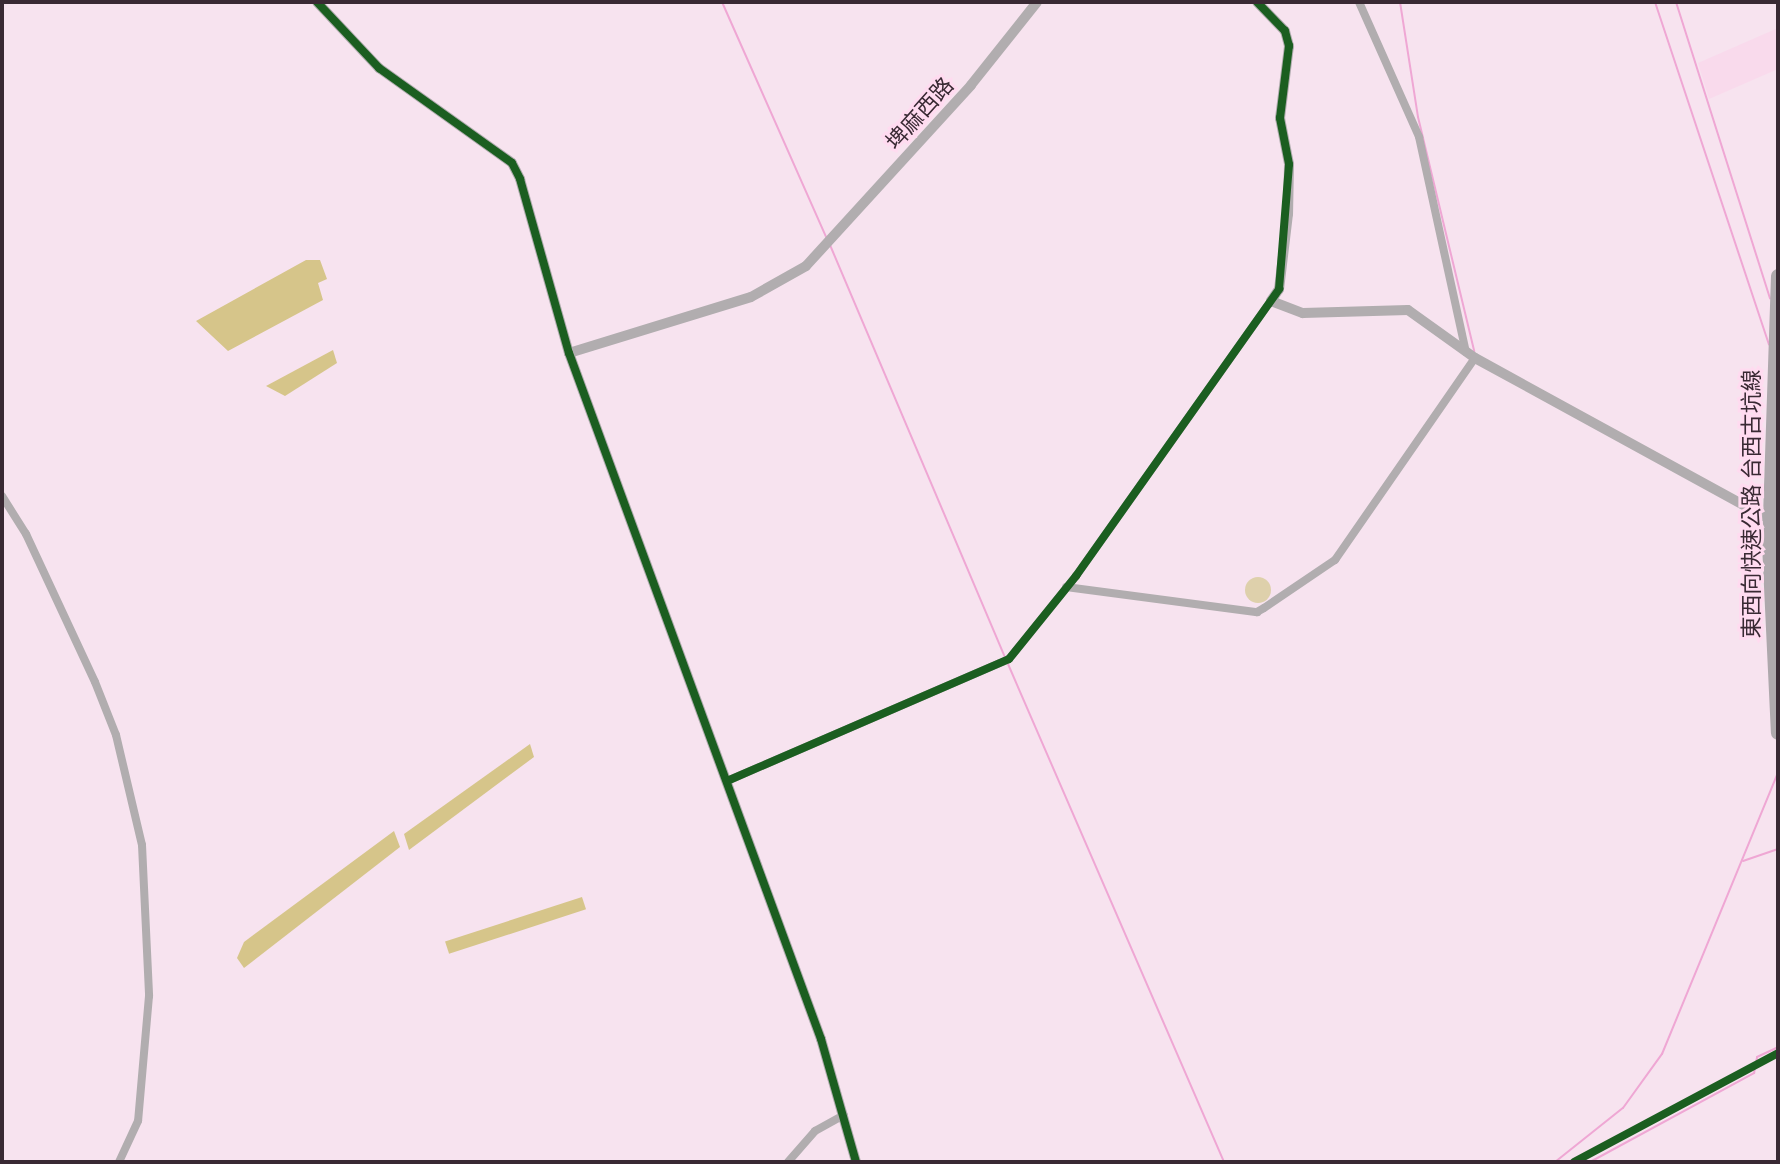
<!DOCTYPE html>
<meta charset="utf-8">
<style>
body{margin:0}
#map{position:relative;width:1780px;height:1164px;overflow:hidden;background:#f7e3ef;font-family:"IBM Plex Sans","Noto Sans TC",sans-serif}
div>[style]{position:absolute}
[style*='--x']{left:calc(var(--x)*1px);top:calc(var(--y)*1px);width:calc(var(--w)*1px);rotate:calc(var(--a)*1deg)}
.built>*{inset:0;background:#f9daec}
.green>*{inset:0;background:#ded0ab}
.round{border-radius:50%}
.forest>*{inset:0;background:#d6c58a;transform-origin:0 0}
.stream>*{height:2px;margin:-1px;padding:0 1px;transform-origin:1px;border-radius:1px;background:#efa7d4}
.minor>*{height:8px;margin:-4px;padding:0 4px;transform-origin:4px;border-radius:4px;background:#b1adaf}
.tertiary>*{height:10px;margin:-5px;padding:0 5px;transform-origin:5px;border-radius:5px;background:#b1adaf}
.trunk-bridge>*{height:14px;margin:-7px;padding:0 7px;transform-origin:7px;border-radius:7px;background:#aea8ac}
.cycleway>*{height:8px;margin:-4px;padding:0 4px;transform-origin:4px;border-radius:4px;background:#1b5e20}
span{translate:-50% -50%;white-space:nowrap;text-align:center;line-height:1.15;-webkit-text-stroke:6px #ffdbf0;paint-order:stroke}
.street-label{font-size:22px;color:#392933}
.frame{position:absolute;inset:0;border:4px solid #392933;pointer-events:none}
</style>
<div id="map">
<div class="built">
<div style="clip-path:polygon(1778px 28px,1778px 69px,1709px 99px,1698px 63px)"></div>
</div>
<div class="green">
<div class="round" style="left:1245px;top:577px;width:26px;height:26px"></div>
</div>
<div class="forest">
<div style="clip-path:polygon(306px 260px,320px 260px,327px 279px,318px 283px,323px 300px,228px 351px,196px 321px)"></div>
<div style="clip-path:polygon(333px 350px,337px 363px,285px 396px,266px 386px)"></div>
<div style="clip-path:polygon(530px 744px,534px 757px,409px 850px,404px 834px)"></div>
<div style="clip-path:polygon(394px 831px,400px 847px,244px 968px,237px 958px,244px 942px)"></div>
<div style="left:582px;top:897px;width:13px;height:144px;rotate:72deg"></div>
</div>
<div class="stream">
<div style="--x:722;--y:2;--w:259;--a:66.1"></div>
<div style="--x:1400;--y:2;--w:116;--a:81.1"></div>
<div style="--x:1418;--y:117;--w:241;--a:76.5"></div>
<div style="--x:1655;--y:2;--w:361;--a:71.6"></div>
<div style="--x:1676;--y:2;--w:311;--a:72.4"></div>
<div style="--x:830;--y:245;--w:449;--a:67"></div>
<div style="--x:1008;--y:664;--w:543;--a:66.55"></div>
<div style="--x:1743;--y:861;--w:37;--a:-19"></div>
<div style="--x:1555;--y:1162;--w:87;--a:-38.5"></div>
<div style="--x:1623;--y:1108;--w:67;--a:-54.2"></div>
<div style="--x:1662;--y:1054;--w:304;--a:-67.6"></div>
<div style="--x:1590;--y:1162;--w:187;--a:-28.5"></div>
<div style="--x:1754;--y:1073;--w:16;--a:-79"></div>
<div style="--x:1757;--y:1057;--w:23;--a:-25"></div>
</div>
<div class="minor">
<div style="--x:1359;--y:2;--w:148;--a:66"></div>
<div style="--x:1419;--y:137;--w:220;--a:77.7"></div>
<div style="--x:2;--y:496;--w:45;--a:57.7"></div>
<div style="--x:26;--y:534;--w:163;--a:65"></div>
<div style="--x:95;--y:682;--w:57;--a:68.4"></div>
<div style="--x:116;--y:735;--w:113;--a:76.7"></div>
<div style="--x:142;--y:845;--w:151;--a:87.3"></div>
<div style="--x:149;--y:996;--w:125;--a:95"></div>
<div style="--x:138;--y:1121;--w:45;--a:114.9"></div>
<div style="--x:1066;--y:587;--w:193;--a:7.5"></div>
<div style="--x:1257;--y:612;--w:8;--a:-30"></div>
<div style="--x:1264;--y:608;--w:86;--a:-34.1"></div>
<div style="--x:1335;--y:560;--w:246;--a:-55.3"></div>
<div style="--x:727;--y:781;--w:307;--a:-23.4"></div>
<div style="--x:1009;--y:659;--w:107;--a:-51.1"></div>
<div style="--x:1076;--y:576;--w:337;--a:-54.7"></div>
<div style="--x:788;--y:1162;--w:41;--a:-48.9"></div>
<div style="--x:815;--y:1131;--w:33;--a:-29"></div>
</div>
<div class="tertiary">
<div style="--x:317;--y:2;--w:91;--a:46.8"></div>
<div style="--x:379;--y:68;--w:163;--a:35.5"></div>
<div style="--x:512;--y:163;--w:18;--a:63"></div>
<div style="--x:520;--y:179;--w:181;--a:74.3"></div>
<div style="--x:569;--y:353;--w:731;--a:69.83"></div>
<div style="--x:821;--y:1039;--w:128;--a:74.1"></div>
<div style="--x:1257;--y:2;--w:40;--a:46"></div>
<div style="--x:1285;--y:31;--w:16;--a:75"></div>
<div style="--x:1289;--y:46;--w:73;--a:97.1"></div>
<div style="--x:1280;--y:118;--w:47;--a:78.9"></div>
<div style="--x:1289;--y:164;--w:50;--a:91.1"></div>
<div style="--x:1288;--y:214;--w:76;--a:96.8"></div>
<div style="--x:1279;--y:289;--w:14;--a:124"></div>
<div style="--x:1271;--y:301;--w:34;--a:21"></div>
<div style="--x:1303;--y:313;--w:105;--a:-1.6"></div>
<div style="--x:1408;--y:310;--w:82;--a:35.6"></div>
<div style="--x:1475;--y:358;--w:345;--a:28.7"></div>
<div style="--x:569;--y:353;--w:190;--a:-17.1"></div>
<div style="--x:751;--y:297;--w:63;--a:-29.4"></div>
<div style="--x:806;--y:266;--w:245;--a:-47.6"></div>
<div style="--x:971;--y:85;--w:106;--a:-51.5"></div>
</div>
<div class="trunk-bridge">
<div style="--x:1778;--y:276;--w:268;--a:91.9"></div>
<div style="--x:1769;--y:544;--w:189;--a:87.3"></div>
</div>
<div class="cycleway">
<div style="--x:317;--y:2;--w:91;--a:46.8"></div>
<div style="--x:379;--y:68;--w:163;--a:35.5"></div>
<div style="--x:512;--y:163;--w:18;--a:63"></div>
<div style="--x:520;--y:179;--w:181;--a:74.3"></div>
<div style="--x:569;--y:353;--w:731;--a:69.83"></div>
<div style="--x:821;--y:1039;--w:128;--a:74.1"></div>
<div style="--x:727;--y:781;--w:307;--a:-23.4"></div>
<div style="--x:1009;--y:659;--w:107;--a:-51.1"></div>
<div style="--x:1076;--y:576;--w:352;--a:-54.7"></div>
<div style="--x:1279;--y:289;--w:125;--a:-85.4"></div>
<div style="--x:1289;--y:164;--w:47;--a:-101.1"></div>
<div style="--x:1280;--y:118;--w:73;--a:-82.9"></div>
<div style="--x:1289;--y:46;--w:16;--a:-105"></div>
<div style="--x:1285;--y:31;--w:40;--a:-134"></div>
<div style="--x:1574;--y:1162;--w:231;--a:-28.1"></div>
</div>
<div class="street-label">
<span style="left:919px;top:113px;rotate:-48deg">埤麻西路</span>
<span style="left:1751px;top:504px;rotate:-90deg">東西向快速公路 台西古坑線</span>
</div>
<div class="frame"></div>
</div>
